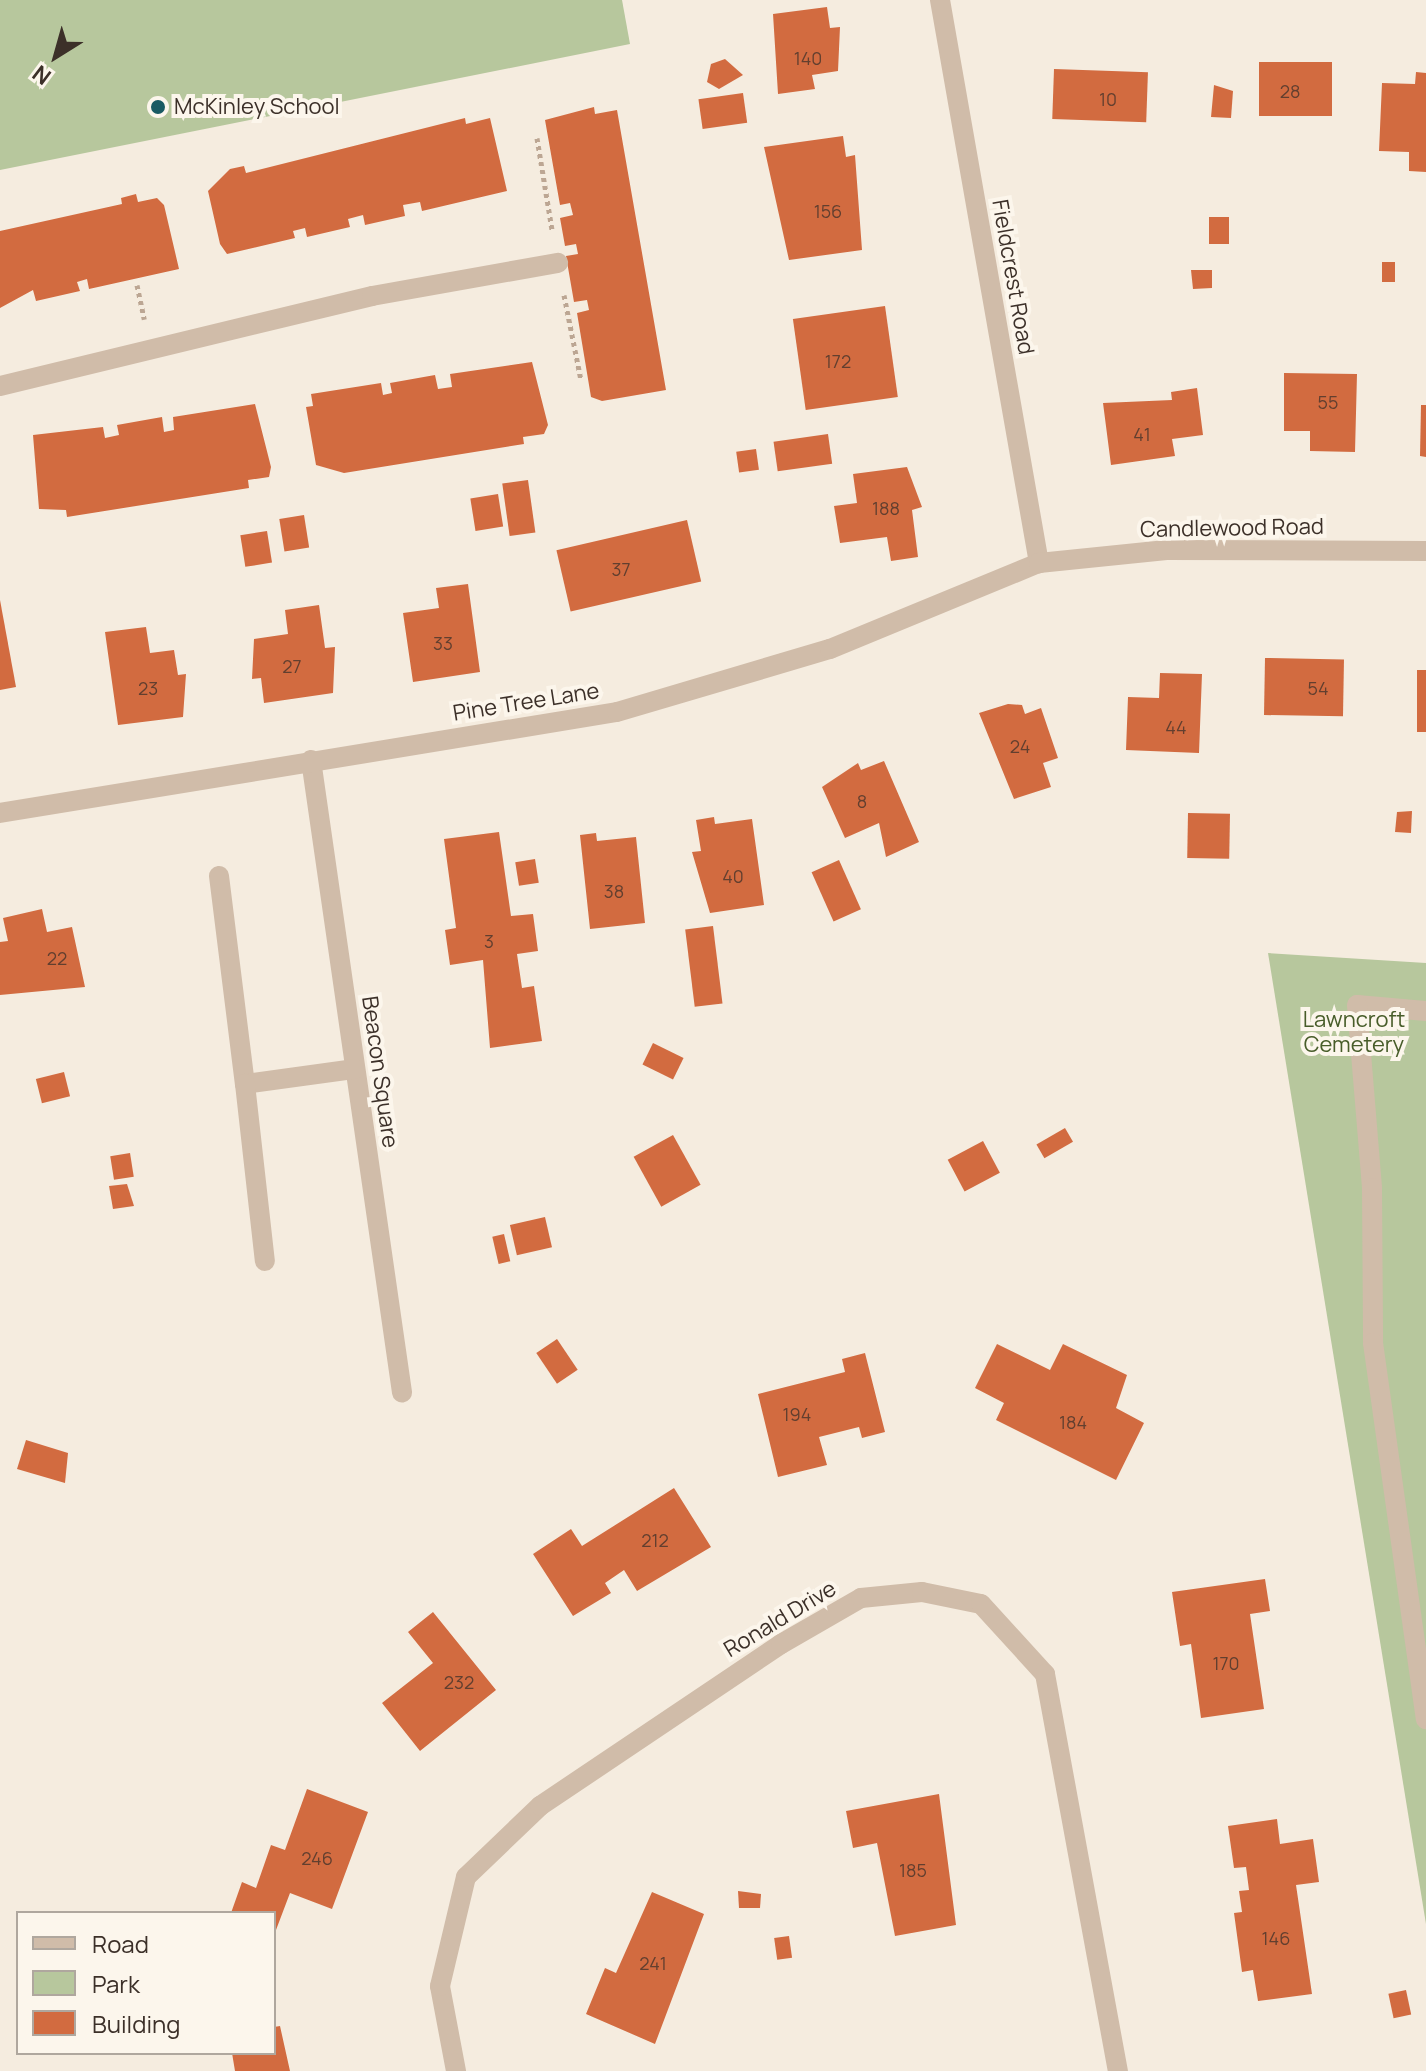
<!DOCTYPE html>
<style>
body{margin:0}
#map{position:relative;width:1426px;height:2071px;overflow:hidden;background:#f5ecdf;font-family:Manrope,sans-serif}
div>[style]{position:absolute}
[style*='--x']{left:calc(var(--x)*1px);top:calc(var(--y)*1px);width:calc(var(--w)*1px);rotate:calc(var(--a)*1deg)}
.green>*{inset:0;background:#b7c79d}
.building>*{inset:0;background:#d26b40;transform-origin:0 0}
.path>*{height:5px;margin-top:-2.5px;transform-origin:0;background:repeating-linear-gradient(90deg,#bca693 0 4px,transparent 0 8px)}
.minor>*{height:20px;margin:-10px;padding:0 10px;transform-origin:10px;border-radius:10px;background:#d0bca9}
.dots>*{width:22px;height:22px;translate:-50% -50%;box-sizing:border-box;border:4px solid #fcf6ec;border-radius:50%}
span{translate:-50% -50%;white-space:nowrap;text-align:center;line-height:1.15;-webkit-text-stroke:8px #fcf6ec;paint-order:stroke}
.number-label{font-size:18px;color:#623f2f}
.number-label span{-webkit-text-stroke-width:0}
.poi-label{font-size:22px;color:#3c3029}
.left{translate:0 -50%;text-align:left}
.street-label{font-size:22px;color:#3c3029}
.park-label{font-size:22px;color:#485d2a}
.legend{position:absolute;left:16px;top:1911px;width:260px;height:144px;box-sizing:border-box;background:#fcf6ec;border:2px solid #afa79e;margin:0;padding:10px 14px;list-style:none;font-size:24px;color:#3c3029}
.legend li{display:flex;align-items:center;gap:16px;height:40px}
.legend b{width:40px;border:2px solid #afa79e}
.north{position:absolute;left:16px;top:16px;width:80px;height:80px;-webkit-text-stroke:6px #fcf6ec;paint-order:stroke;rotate:217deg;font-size:22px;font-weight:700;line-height:32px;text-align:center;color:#3c3029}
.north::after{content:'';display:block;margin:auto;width:28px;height:36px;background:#3c3029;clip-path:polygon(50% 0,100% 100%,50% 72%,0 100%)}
</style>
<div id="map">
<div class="green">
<div style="clip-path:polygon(0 0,622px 0,630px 44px,0 170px)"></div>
<div style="clip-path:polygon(1268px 953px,1426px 963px,1426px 1924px)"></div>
</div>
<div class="building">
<div style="clip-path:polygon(827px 7px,830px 28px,840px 27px,838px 71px,812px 75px,815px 89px,778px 94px,773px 14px)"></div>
<div style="clip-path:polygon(725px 59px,743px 75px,719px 89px,707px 82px,711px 64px)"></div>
<div style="left:1259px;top:62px;width:73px;height:54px"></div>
<div style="left:1054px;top:69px;width:94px;height:50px;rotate:2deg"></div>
<div style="clip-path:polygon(1416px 72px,1426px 73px,1426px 172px,1409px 171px,1409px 152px,1379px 151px,1382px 83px,1415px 84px)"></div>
<div style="clip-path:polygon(1214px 85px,1233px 91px,1231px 118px,1211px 117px)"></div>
<div style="left:743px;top:93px;width:30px;height:45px;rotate:82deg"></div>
<div style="clip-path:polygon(594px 107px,595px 114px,617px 110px,666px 390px,602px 401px,591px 397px,577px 313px,589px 310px,587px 300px,574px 302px,566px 256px,578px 254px,576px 244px,565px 246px,560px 218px,573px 215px,570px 203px,560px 205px,545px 120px)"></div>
<div style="clip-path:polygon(465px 118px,466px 124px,490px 118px,507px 191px,422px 211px,420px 202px,403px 205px,405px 216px,365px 225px,363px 215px,348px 219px,350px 227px,307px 237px,305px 228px,293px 231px,295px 238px,227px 254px,220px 244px,208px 191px,230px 169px,244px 166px,246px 173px)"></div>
<div style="clip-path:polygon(843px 136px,846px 157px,855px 155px,862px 250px,789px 260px,764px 147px)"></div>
<div style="clip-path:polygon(136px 194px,138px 202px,157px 198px,164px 205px,179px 269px,89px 289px,87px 279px,77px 282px,80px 291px,36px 301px,33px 290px,0 308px,0 231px,122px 204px,121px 198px)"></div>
<div style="left:1209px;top:217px;width:20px;height:27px"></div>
<div style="left:1382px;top:262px;width:13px;height:20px"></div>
<div style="clip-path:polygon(1191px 270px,1212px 270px,1212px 288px,1193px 289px)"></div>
<div style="left:885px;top:306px;width:92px;height:93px;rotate:82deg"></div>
<div style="clip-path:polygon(532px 362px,548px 425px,544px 434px,523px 437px,524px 444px,344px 473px,316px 465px,306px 407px,313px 406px,311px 394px,381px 383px,383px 395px,392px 393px,390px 383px,435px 375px,438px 389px,452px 387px,450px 374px)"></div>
<div style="clip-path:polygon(1284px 373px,1357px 374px,1355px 452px,1310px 451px,1310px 431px,1284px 431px)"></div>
<div style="clip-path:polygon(1197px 388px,1203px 435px,1172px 439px,1175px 456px,1111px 465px,1103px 403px,1172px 400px,1171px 392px)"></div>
<div style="clip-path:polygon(255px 404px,271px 467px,269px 477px,248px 480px,249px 488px,67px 517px,66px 510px,39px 509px,33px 435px,103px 427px,105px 438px,119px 435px,117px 425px,162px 417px,164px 432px,174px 430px,173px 417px)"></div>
<div style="clip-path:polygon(1421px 405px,1426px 405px,1426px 457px,1420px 456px)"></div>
<div style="left:828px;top:434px;width:30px;height:55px;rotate:82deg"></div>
<div style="left:756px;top:449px;width:21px;height:20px;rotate:82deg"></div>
<div style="clip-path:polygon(907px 467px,922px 507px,912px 510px,918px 557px,891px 561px,887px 537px,840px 543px,834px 506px,857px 503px,853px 474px)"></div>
<div style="left:528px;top:480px;width:53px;height:26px;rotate:82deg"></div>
<div style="left:498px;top:494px;width:33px;height:28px;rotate:81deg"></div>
<div style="left:304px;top:515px;width:33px;height:25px;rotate:81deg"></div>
<div style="left:687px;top:520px;width:63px;height:134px;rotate:77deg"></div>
<div style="left:267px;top:531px;width:32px;height:27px;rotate:81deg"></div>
<div style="clip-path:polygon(468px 584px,480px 672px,413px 682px,403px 613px,439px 608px,436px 588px)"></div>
<div style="clip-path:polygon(0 600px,16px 687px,0 690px)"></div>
<div style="clip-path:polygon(319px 605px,325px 648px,335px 647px,333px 693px,264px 703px,261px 678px,252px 679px,254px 639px,288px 634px,285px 610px)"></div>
<div style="clip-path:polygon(146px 627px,150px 653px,174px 650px,178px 675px,186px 674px,183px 717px,118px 725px,105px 632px)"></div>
<div style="left:1265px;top:658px;width:79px;height:57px;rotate:1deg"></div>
<div style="left:1417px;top:670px;width:9px;height:62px"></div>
<div style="clip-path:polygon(1160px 673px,1202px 674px,1199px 753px,1126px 750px,1128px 697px,1159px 698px)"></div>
<div style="clip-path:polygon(1008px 704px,1022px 705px,1025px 714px,1041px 708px,1058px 758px,1043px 763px,1051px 787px,1014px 799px,979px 713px)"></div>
<div style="clip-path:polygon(884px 761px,919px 842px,886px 857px,879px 823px,845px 838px,822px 787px,858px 763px,861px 770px)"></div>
<div style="clip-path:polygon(1412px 811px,1411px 833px,1395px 832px,1397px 812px)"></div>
<div style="left:1188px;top:813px;width:42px;height:45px;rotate:1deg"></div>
<div style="clip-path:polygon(714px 817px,715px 824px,752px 819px,764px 905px,710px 913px,692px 852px,701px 851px,696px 820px)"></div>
<div style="clip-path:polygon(499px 832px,511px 916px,533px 914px,538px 951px,517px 954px,522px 988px,534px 986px,542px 1041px,490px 1048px,483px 960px,450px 965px,445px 930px,456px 928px,444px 839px)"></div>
<div style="clip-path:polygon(596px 833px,597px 841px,636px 837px,645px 923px,590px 929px,580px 835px)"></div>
<div style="left:535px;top:859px;width:24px;height:20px;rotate:81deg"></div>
<div style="left:839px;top:860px;width:54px;height:30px;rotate:66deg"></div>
<div style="clip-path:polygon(42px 909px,47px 932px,72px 927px,85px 987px,0 995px,0 942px,8px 941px,3px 918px)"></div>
<div style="left:713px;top:926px;width:78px;height:28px;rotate:83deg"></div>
<div style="left:653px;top:1043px;width:34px;height:24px;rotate:26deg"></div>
<div style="left:64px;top:1072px;width:25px;height:29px;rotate:76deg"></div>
<div style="left:1065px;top:1128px;width:16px;height:33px;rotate:60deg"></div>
<div style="left:673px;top:1135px;width:57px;height:45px;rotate:61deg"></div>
<div style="left:983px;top:1141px;width:36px;height:40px;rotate:62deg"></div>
<div style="left:130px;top:1153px;width:24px;height:20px;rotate:81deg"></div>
<div style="clip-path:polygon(127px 1184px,134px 1206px,113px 1209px,109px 1186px)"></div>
<div style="left:545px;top:1217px;width:31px;height:36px;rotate:77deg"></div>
<div style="left:504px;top:1234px;width:28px;height:12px;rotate:77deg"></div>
<div style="left:557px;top:1339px;width:37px;height:25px;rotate:56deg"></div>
<div style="clip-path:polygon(997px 1344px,1050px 1370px,1063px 1344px,1127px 1375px,1116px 1408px,1144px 1423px,1116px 1480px,996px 1420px,1004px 1403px,975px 1388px)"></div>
<div style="clip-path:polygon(865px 1353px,885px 1432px,862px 1438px,859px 1427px,819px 1437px,827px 1465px,778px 1477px,758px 1394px,845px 1372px,842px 1359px)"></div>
<div style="clip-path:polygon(26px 1440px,68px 1453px,65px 1483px,17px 1469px)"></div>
<div style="clip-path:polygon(674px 1488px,711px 1547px,637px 1591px,624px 1570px,605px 1583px,611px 1593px,573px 1616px,533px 1554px,571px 1529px,582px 1546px)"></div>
<div style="clip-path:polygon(1265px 1579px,1270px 1611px,1250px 1614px,1264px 1709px,1201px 1718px,1191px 1644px,1180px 1646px,1172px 1592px)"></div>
<div style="clip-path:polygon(433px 1612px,496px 1690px,420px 1751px,382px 1703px,433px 1663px,408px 1632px)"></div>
<div style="clip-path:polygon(307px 1789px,368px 1812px,332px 1909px,290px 1893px,276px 1930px,274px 1913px,231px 1913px,242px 1882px,256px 1888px,271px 1845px,285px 1850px)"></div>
<div style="clip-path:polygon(939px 1794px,956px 1925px,895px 1936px,877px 1843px,853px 1848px,846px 1811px)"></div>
<div style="clip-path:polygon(1277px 1819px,1280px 1844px,1313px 1839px,1319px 1882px,1296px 1885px,1312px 1994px,1258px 2001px,1253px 1970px,1242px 1972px,1234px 1913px,1242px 1912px,1239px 1891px,1249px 1890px,1246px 1867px,1234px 1868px,1228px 1826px)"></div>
<div style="clip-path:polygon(738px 1891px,761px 1894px,760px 1908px,739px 1908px)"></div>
<div style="clip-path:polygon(652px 1892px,704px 1914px,655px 2044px,586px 2014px,605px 1968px,616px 1973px)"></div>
<div style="left:789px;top:1936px;width:22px;height:15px;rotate:82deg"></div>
<div style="left:1406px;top:1990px;width:25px;height:18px;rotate:78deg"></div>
<div style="clip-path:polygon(280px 2026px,290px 2071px,235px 2071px,232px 2053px,274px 2053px,274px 2027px)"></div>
</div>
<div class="path">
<div style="--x:537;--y:138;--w:93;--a:80.7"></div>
<div style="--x:137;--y:285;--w:35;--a:78"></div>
<div style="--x:564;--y:295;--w:87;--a:78.7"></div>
</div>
<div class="minor">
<div style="--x:940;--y:0;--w:572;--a:80.03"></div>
<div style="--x:0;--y:386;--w:383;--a:-13.6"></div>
<div style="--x:372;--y:296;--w:189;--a:-10.1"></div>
<div style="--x:311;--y:760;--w:639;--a:81.81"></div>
<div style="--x:0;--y:813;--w:625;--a:-9.3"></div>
<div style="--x:617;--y:712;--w:222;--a:-16.5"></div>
<div style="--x:830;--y:649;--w:226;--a:-22.4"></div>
<div style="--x:1039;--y:563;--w:128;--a:-5.8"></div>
<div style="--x:1166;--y:550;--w:260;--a:0.2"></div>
<div style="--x:219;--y:876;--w:210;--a:82.9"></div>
<div style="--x:245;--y:1084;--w:111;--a:-7.8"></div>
<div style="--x:1426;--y:1011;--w:69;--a:-175"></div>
<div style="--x:1357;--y:1005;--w:184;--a:85.3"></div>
<div style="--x:1372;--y:1188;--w:155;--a:89.6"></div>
<div style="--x:1373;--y:1343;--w:380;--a:82"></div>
<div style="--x:245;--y:1084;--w:178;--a:83.6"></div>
<div style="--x:456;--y:2071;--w:86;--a:-100.7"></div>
<div style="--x:440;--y:1986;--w:112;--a:-76.6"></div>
<div style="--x:466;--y:1877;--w:103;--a:-43.8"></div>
<div style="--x:540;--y:1806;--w:290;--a:-33.9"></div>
<div style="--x:781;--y:1644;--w:92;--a:-29.9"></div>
<div style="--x:861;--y:1598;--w:61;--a:-5.6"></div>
<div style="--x:922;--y:1592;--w:60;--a:11.5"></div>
<div style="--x:981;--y:1604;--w:95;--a:47.6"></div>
<div style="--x:1045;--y:1674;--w:404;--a:79.6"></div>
</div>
<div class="dots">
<div style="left:158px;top:107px;background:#1a5a63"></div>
</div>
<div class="number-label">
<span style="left:808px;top:58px">140</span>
<span style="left:1290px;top:91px">28</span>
<span style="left:1108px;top:99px">10</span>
<span style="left:828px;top:211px">156</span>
<span style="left:838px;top:361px">172</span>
<span style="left:1328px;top:402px">55</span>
<span style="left:1142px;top:434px">41</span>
<span style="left:886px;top:508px">188</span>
<span style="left:621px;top:569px">37</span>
<span style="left:443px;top:643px">33</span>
<span style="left:292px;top:666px">27</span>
<span style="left:148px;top:688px">23</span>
<span style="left:1318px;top:688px">54</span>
<span style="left:1176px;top:727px">44</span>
<span style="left:1020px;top:746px">24</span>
<span style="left:862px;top:801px">8</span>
<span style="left:733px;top:876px">40</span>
<span style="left:614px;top:891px">38</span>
<span style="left:489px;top:941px">3</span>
<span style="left:57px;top:958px">22</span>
<span style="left:797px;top:1414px">194</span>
<span style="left:1073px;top:1422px">184</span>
<span style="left:655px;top:1540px">212</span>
<span style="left:1226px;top:1663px">170</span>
<span style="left:459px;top:1682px">232</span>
<span style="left:317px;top:1858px">246</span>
<span style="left:913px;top:1870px">185</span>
<span style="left:1276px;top:1938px">146</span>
<span style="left:653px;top:1963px">241</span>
</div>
<div class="poi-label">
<span class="left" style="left:174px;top:107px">McKinley School</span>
</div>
<div class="street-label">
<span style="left:1013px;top:277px;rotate:80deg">Fieldcrest Road</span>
<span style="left:1232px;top:528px;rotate:-1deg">Candlewood Road</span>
<span style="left:526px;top:702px;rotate:-9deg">Pine Tree Lane</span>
<span style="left:380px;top:1072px;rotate:82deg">Beacon Square</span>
<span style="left:780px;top:1619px;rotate:-31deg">Ronald Drive</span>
</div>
<div class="park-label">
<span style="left:1354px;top:1032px">Lawncroft<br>Cemetery</span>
</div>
<ul class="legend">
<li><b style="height:10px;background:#d0bca9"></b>Road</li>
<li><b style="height:22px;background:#b7c79d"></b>Park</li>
<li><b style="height:22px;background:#d26b40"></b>Building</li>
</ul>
<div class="north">N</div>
</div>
